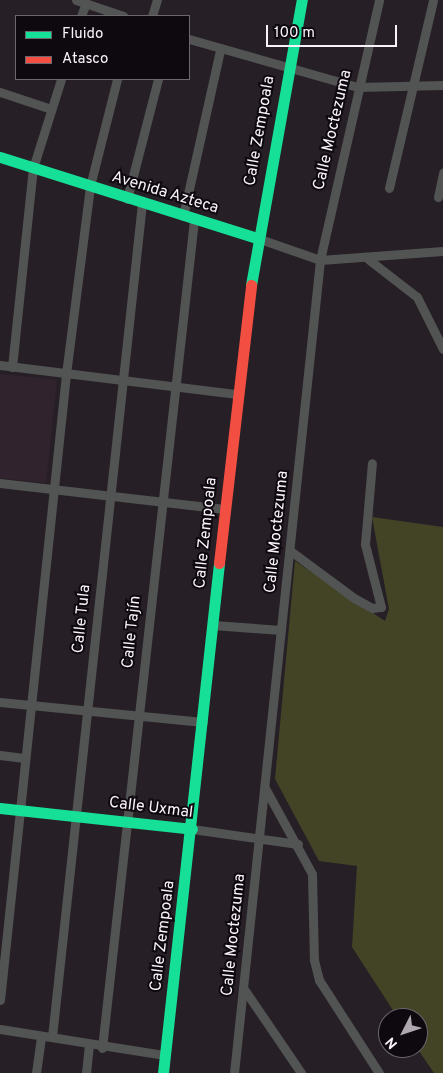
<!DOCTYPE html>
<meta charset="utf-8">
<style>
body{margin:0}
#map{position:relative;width:443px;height:1073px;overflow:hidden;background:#262026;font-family:Overpass,sans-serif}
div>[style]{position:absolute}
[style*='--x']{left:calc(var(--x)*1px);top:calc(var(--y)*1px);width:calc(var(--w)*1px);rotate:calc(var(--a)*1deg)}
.education>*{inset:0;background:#31232d}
.green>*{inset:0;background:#434425}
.street>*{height:9px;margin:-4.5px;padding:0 4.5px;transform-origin:4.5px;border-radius:4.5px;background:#525353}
.fast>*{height:11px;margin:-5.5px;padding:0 5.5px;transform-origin:5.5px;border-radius:5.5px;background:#16e098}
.jam>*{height:11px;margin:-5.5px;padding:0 5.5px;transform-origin:5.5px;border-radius:5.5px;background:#f24e42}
span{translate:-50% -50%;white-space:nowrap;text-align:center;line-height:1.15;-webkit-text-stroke:4px #0e090f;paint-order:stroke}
.street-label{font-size:16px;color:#faf2fa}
.legend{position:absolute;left:15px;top:15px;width:175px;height:65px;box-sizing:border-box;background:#0e090f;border:1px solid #6c666d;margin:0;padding:6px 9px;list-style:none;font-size:15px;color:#faf2fa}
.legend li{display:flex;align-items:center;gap:10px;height:25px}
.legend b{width:25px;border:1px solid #6c666d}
.north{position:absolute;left:378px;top:1008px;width:50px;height:50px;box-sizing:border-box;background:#0e090f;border:1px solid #6c666d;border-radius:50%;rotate:229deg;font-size:14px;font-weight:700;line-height:20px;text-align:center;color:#faf2fa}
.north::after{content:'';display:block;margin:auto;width:18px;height:22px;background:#b0a8b0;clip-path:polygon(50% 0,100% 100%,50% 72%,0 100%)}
.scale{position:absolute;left:266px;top:25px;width:131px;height:22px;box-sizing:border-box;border:2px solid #faf2fa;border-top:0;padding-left:6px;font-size:15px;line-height:18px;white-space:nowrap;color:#faf2fa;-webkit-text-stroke:4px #0e090f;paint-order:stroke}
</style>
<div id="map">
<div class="education">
<div style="clip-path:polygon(0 374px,57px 380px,46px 483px,0 478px)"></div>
</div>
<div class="green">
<div style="clip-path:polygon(372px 517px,443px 527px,443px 1073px,434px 1073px,417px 1048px,418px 1018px,398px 1018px,352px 947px,357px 866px,319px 861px,275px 779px,295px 561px,385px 621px,389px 609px)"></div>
</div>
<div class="street">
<div style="--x:76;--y:0;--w:50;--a:18.8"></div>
<div style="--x:81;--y:16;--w:14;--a:-69"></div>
<div style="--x:152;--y:16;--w:17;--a:-73"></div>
<div style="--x:189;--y:39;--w:176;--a:15.9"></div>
<div style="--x:358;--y:87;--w:85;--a:-1.3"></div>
<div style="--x:0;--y:92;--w:54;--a:18.4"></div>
<div style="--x:389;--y:188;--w:193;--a:-76.8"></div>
<div style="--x:438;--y:197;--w:25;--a:-78"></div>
<div style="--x:127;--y:199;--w:124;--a:-75.5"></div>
<div style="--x:183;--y:216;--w:170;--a:-77.4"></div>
<div style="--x:257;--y:238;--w:67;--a:19.2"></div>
<div style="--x:320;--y:260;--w:123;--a:-4.2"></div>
<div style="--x:368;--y:259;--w:62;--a:37.8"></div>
<div style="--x:417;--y:297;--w:58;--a:63.4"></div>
<div style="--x:0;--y:365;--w:239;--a:7"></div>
<div style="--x:12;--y:367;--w:200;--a:-84"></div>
<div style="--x:33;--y:168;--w:93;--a:-72.5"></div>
<div style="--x:0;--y:483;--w:226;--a:6.6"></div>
<div style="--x:292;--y:552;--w:77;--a:36.6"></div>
<div style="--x:354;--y:598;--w:21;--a:29"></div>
<div style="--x:372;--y:608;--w:9;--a:-6"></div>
<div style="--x:381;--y:607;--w:65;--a:-104.3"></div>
<div style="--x:365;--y:544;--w:81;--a:-85.1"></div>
<div style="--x:213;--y:625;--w:68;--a:4.2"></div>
<div style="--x:0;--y:702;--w:204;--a:5.6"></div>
<div style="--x:0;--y:755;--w:24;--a:7"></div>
<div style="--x:265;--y:788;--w:98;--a:61.3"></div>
<div style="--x:312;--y:874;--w:86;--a:88.7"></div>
<div style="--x:314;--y:960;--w:21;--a:76"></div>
<div style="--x:319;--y:980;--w:111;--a:57.2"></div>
<div style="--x:192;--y:829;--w:107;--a:8.1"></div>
<div style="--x:244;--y:989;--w:102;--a:55.8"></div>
<div style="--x:0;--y:1000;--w:629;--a:-83.98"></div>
<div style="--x:66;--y:374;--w:190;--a:-82.7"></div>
<div style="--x:90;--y:186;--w:110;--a:-75.8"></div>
<div style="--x:0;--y:1029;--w:167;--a:9"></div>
<div style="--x:52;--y:1037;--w:839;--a:-83.84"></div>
<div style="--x:102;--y:1048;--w:833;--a:-83.66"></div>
<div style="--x:36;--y:1073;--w:37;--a:-82"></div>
<div style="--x:86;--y:1073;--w:28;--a:-84"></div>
<div style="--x:234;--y:1073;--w:818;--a:-83.96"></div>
<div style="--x:320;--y:260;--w:267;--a:-77.2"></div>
</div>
<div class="fast">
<div style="--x:0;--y:157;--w:269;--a:17.5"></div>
<div style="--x:251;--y:285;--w:290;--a:-79.9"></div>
<div style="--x:0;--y:808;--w:193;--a:6.2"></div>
<div style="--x:163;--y:1073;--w:513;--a:-83.73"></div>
</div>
<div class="jam">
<div style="--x:219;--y:563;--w:280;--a:-83.4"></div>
</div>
<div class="street-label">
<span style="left:333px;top:130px;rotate:-77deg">Calle Moctezuma</span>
<span style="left:260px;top:131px;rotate:-80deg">Calle Zempoala</span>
<span style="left:165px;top:193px;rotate:17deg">Avenida Azteca</span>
<span style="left:277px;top:532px;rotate:-84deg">Calle Moctezuma</span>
<span style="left:206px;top:533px;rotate:-84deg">Calle Zempoala</span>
<span style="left:82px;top:619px;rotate:-84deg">Calle Tula</span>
<span style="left:132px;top:632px;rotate:-84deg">Calle Tajín</span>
<span style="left:151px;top:808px;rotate:7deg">Calle Uxmal</span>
<span style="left:234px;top:935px;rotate:-84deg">Calle Moctezuma</span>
<span style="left:163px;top:936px;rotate:-83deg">Calle Zempoala</span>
</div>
<ul class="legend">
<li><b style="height:6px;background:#16e098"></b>Fluido</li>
<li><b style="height:6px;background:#f24e42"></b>Atasco</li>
</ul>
<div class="north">N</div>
<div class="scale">100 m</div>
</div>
